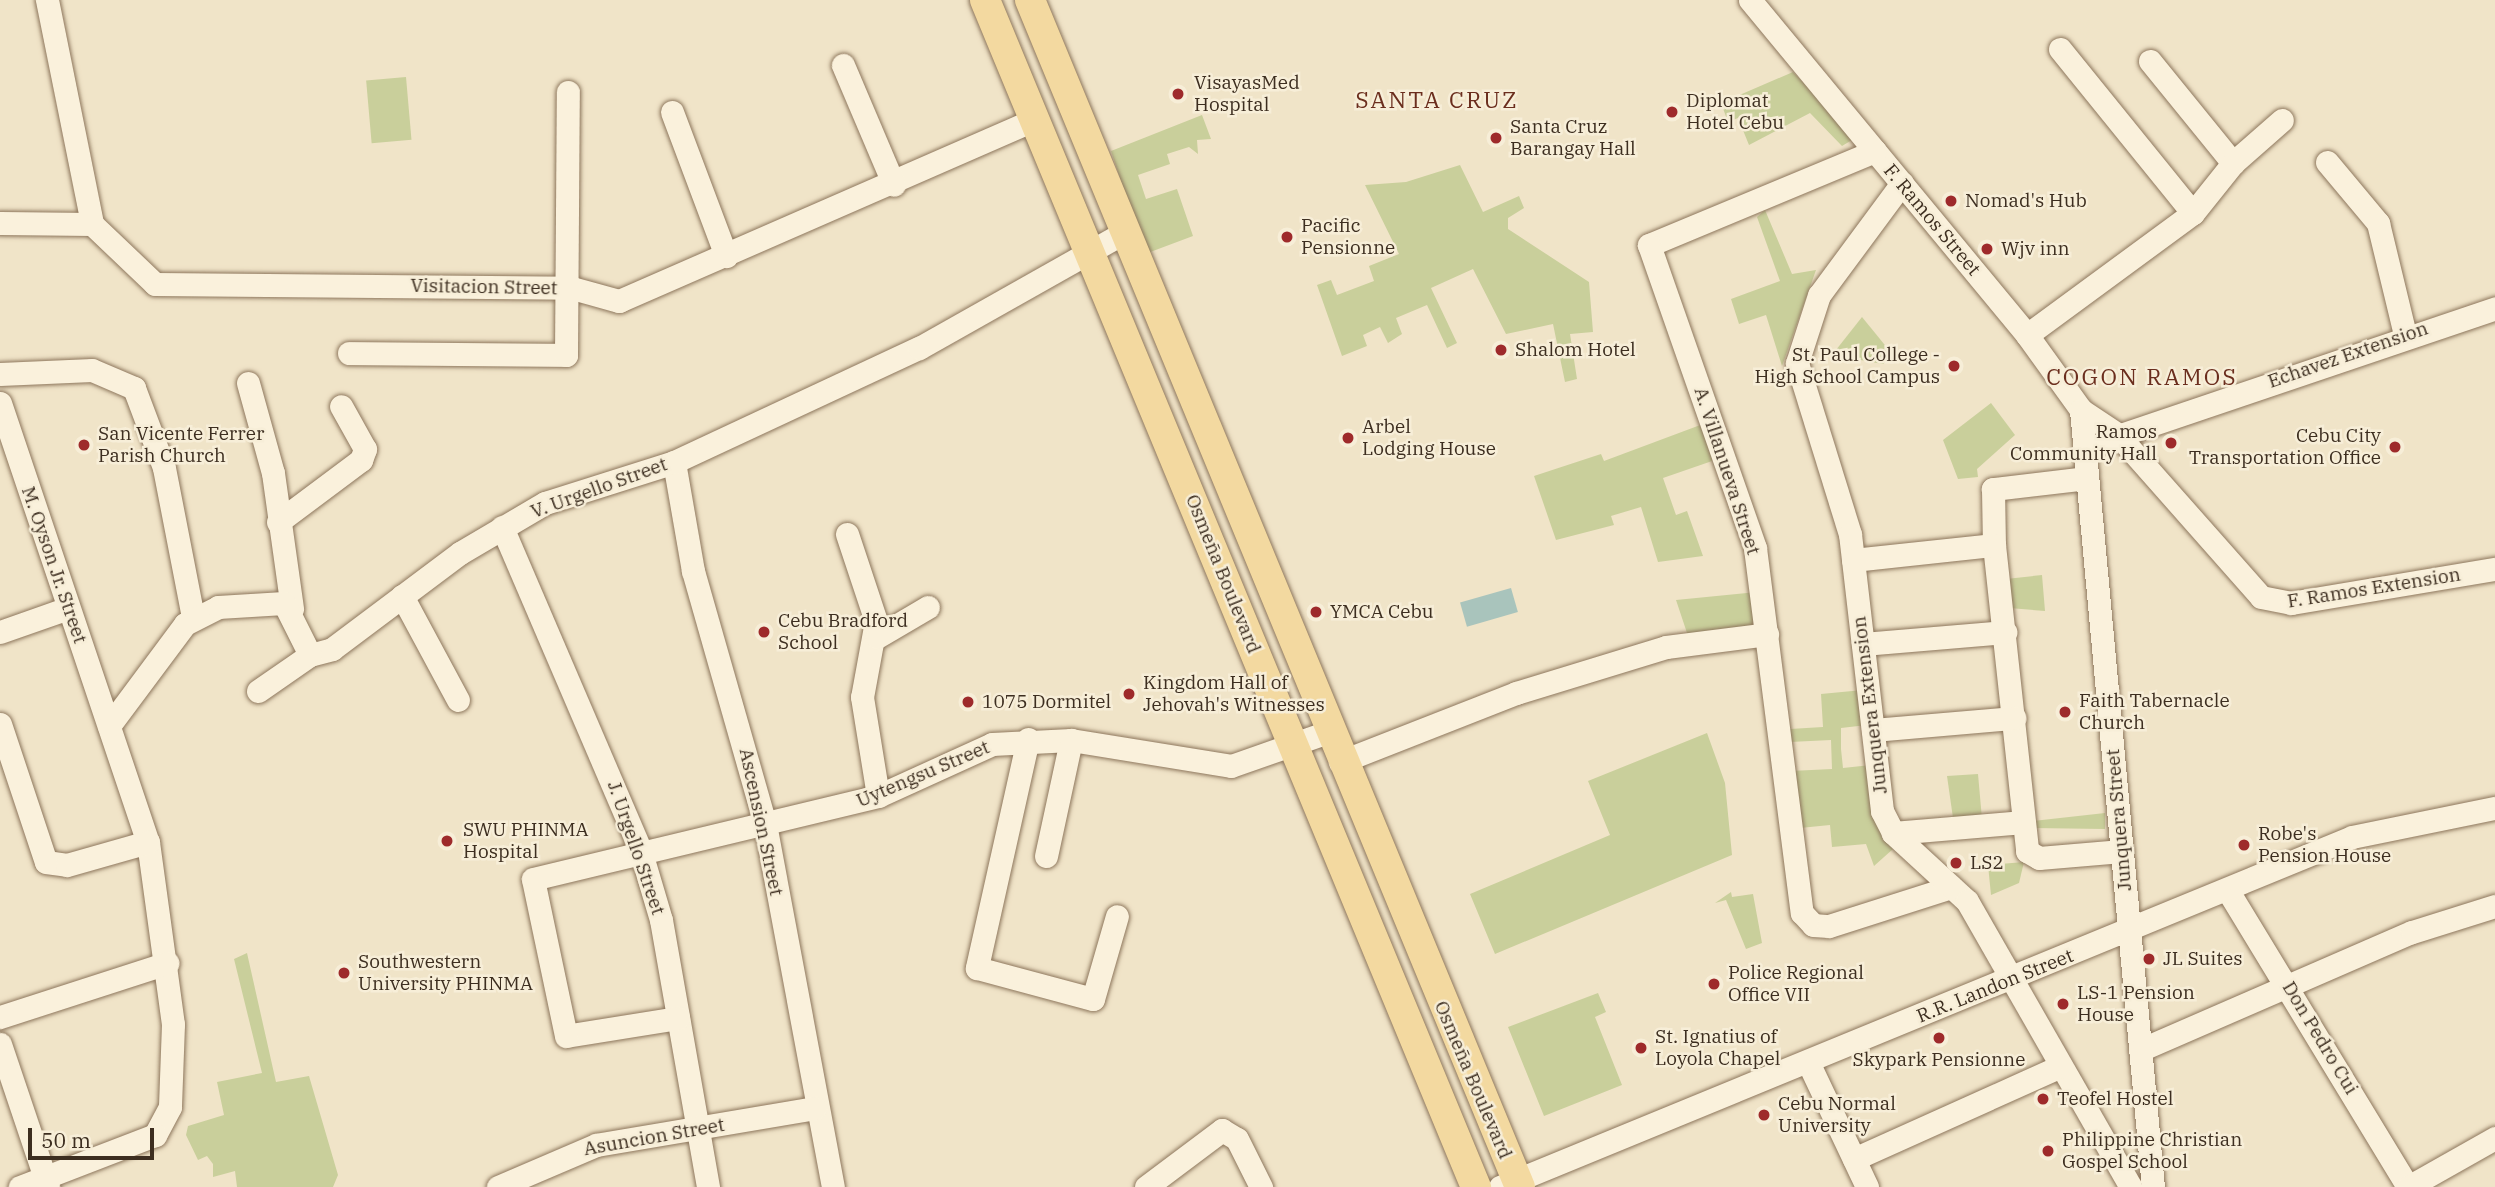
<!DOCTYPE html>
<meta charset="utf-8">
<style>
body{margin:0}
#map{position:relative;width:2495px;height:1187px;overflow:hidden;background:#f0e4c8;font-family:"IBM Plex Serif",serif}
div>[style]{position:absolute}
[style*='--x']{left:calc(var(--x)*1px);top:calc(var(--y)*1px);width:calc(var(--w)*1px);rotate:calc(var(--a)*1deg)}
.green>*{inset:0;background:#c9cf9b;transform-origin:0 0}
.water>*{inset:0;background:#a9c4bc;transform-origin:0 0}
.roads{filter:drop-shadow(0 0 2px #8d765c) drop-shadow(0 0 2px #8d765c)}
.minor>*{height:23px;margin:-11.5px;padding:0 11.5px;transform-origin:11.5px;border-radius:11.5px;background:#faf1dc}
.major>*{height:30px;margin:-15px;padding:0 15px;transform-origin:15px;border-radius:15px;background:#f3d9a0}
.dots>*{width:19px;height:19px;translate:-50% -50%;box-sizing:border-box;border:4px solid #f7eed8;border-radius:50%}
span{translate:-50% -50%;white-space:nowrap;text-align:center;line-height:1.15;-webkit-text-stroke:5px #f7eed8;paint-order:stroke}
.poi-label{font-size:19px;color:#3d2e20}
.left{translate:0 -50%;text-align:left}
.right{translate:-100% -50%;text-align:right}
.street-label{font-size:19px;color:#3d2e20}
.quarter-label{font-size:23px;color:#6b2e1e;letter-spacing:2px}
.scale{position:absolute;left:28px;top:1128px;width:126px;height:32px;box-sizing:border-box;border:4px solid #3d2e20;border-top:0;padding-left:9px;font-size:21px;line-height:24px;white-space:nowrap;color:#3d2e20;-webkit-text-stroke:5px #f7eed8;paint-order:stroke}
</style>
<div id="map">
<div class="green">
<div style="clip-path:polygon(1793px 72px,1857px 137px,1842px 146px,1810px 113px,1749px 145px,1738px 118px,1728px 122px,1721px 103px)"></div>
<div style="left:406px;top:77px;width:63px;height:40px;rotate:85deg"></div>
<div style="clip-path:polygon(1202px 115px,1211px 139px,1197px 140px,1198px 154px,1189px 147px,1167px 154px,1170px 164px,1138px 175px,1146px 199px,1177px 189px,1193px 236px,1145px 254px,1111px 151px)"></div>
<div style="clip-path:polygon(1460px 165px,1483px 212px,1519px 196px,1524px 208px,1508px 218px,1508px 229px,1589px 282px,1593px 332px,1570px 334px,1577px 379px,1565px 382px,1553px 324px,1506px 334px,1473px 269px,1431px 288px,1457px 343px,1447px 348px,1427px 305px,1396px 318px,1402px 334px,1388px 343px,1380px 327px,1363px 335px,1367px 346px,1342px 356px,1317px 285px,1331px 280px,1337px 295px,1374px 281px,1369px 266px,1399px 254px,1365px 185px,1406px 182px)"></div>
<div style="clip-path:polygon(1765px 210px,1792px 274px,1816px 270px,1782px 366px,1766px 315px,1739px 324px,1731px 299px,1780px 281px,1757px 217px)"></div>
<div style="clip-path:polygon(1862px 317px,1893px 355px,1883px 364px,1832px 355px)"></div>
<div style="clip-path:polygon(1991px 403px,2015px 435px,1977px 469px,1978px 477px,1958px 479px,1943px 440px)"></div>
<div style="clip-path:polygon(1703px 424px,1715px 460px,1663px 478px,1676px 515px,1687px 511px,1703px 556px,1658px 562px,1641px 507px,1611px 516px,1614px 525px,1556px 540px,1534px 476px,1601px 454px,1604px 461px)"></div>
<div style="clip-path:polygon(2042px 575px,2045px 611px,2009px 608px,2006px 579px)"></div>
<div style="clip-path:polygon(1757px 592px,1761px 633px,1688px 636px,1676px 600px)"></div>
<div style="clip-path:polygon(1863px 690px,1867px 725px,1841px 728px,1841px 749px,1843px 768px,1871px 765px,1893px 849px,1874px 866px,1866px 844px,1832px 847px,1830px 825px,1800px 828px,1791px 771px,1832px 769px,1831px 740px,1790px 742px,1790px 729px,1823px 727px,1821px 694px)"></div>
<div style="clip-path:polygon(1707px 733px,1725px 783px,1732px 855px,1495px 954px,1470px 894px,1610px 835px,1588px 781px)"></div>
<div style="clip-path:polygon(1978px 774px,1982px 819px,1953px 818px,1947px 776px)"></div>
<div style="clip-path:polygon(2105px 813px,2105px 829px,2030px 828px,2033px 821px)"></div>
<div style="clip-path:polygon(2024px 862px,2019px 883px,1991px 895px,1988px 865px)"></div>
<div style="clip-path:polygon(1731px 892px,1732px 897px,1753px 894px,1762px 943px,1746px 949px,1726px 900px,1715px 903px)"></div>
<div style="clip-path:polygon(247px 953px,276px 1082px,309px 1076px,338px 1175px,333px 1187px,237px 1187px,235px 1171px,213px 1177px,213px 1164px,207px 1156px,198px 1160px,186px 1135px,188px 1126px,224px 1115px,217px 1082px,262px 1073px,234px 959px)"></div>
<div style="clip-path:polygon(1598px 993px,1606px 1012px,1595px 1017px,1622px 1085px,1544px 1116px,1508px 1027px)"></div>
</div>
<div class="water">
<div style="left:1511px;top:588px;width:25px;height:53px;rotate:74deg"></div>
</div>
<div class="roads">
<div class="minor">
<div style="--x:47;--y:0;--w:228;--a:78.6"></div>
<div style="--x:92;--y:224;--w:87;--a:43.6"></div>
<div style="--x:155;--y:284;--w:417;--a:0.5"></div>
<div style="--x:572;--y:288;--w:49;--a:15.5"></div>
<div style="--x:619;--y:301;--w:456;--a:-23.6"></div>
<div style="--x:1750;--y:0;--w:435;--a:50.4"></div>
<div style="--x:2027;--y:335;--w:92;--a:54.2"></div>
<div style="--x:2081;--y:410;--w:43;--a:33.7"></div>
<div style="--x:2117;--y:434;--w:217;--a:48.5"></div>
<div style="--x:2261;--y:597;--w:31;--a:11"></div>
<div style="--x:2291;--y:603;--w:207;--a:-9.5"></div>
<div style="--x:2060;--y:49;--w:211;--a:51"></div>
<div style="--x:2150;--y:61;--w:132;--a:50.9"></div>
<div style="--x:843;--y:65;--w:130;--a:67"></div>
<div style="--x:672;--y:112;--w:154;--a:69.4"></div>
<div style="--x:1875;--y:151;--w:245;--a:157.4"></div>
<div style="--x:1649;--y:245;--w:321;--a:70.7"></div>
<div style="--x:1755;--y:548;--w:368;--a:82.7"></div>
<div style="--x:1802;--y:913;--w:16;--a:47"></div>
<div style="--x:1813;--y:925;--w:16;--a:4"></div>
<div style="--x:1829;--y:926;--w:128;--a:-17.7"></div>
<div style="--x:2327;--y:162;--w:80;--a:50.1"></div>
<div style="--x:2378;--y:223;--w:115;--a:76.4"></div>
<div style="--x:1902;--y:183;--w:139;--a:126.5"></div>
<div style="--x:1819;--y:295;--w:71;--a:107.9"></div>
<div style="--x:1797;--y:363;--w:179;--a:72.8"></div>
<div style="--x:1850;--y:534;--w:279;--a:83.4"></div>
<div style="--x:1882;--y:811;--w:25;--a:63"></div>
<div style="--x:1893;--y:833;--w:100;--a:42.6"></div>
<div style="--x:1967;--y:901;--w:330;--a:60.2"></div>
<div style="--x:0;--y:223;--w:92;--a:0.6"></div>
<div style="--x:2027;--y:335;--w:206;--a:-36.3"></div>
<div style="--x:2193;--y:213;--w:64;--a:-51.3"></div>
<div style="--x:2233;--y:163;--w:65;--a:-41.3"></div>
<div style="--x:349;--y:353;--w:217;--a:0.5"></div>
<div style="--x:566;--y:355;--w:263;--a:-89.6"></div>
<div style="--x:0;--y:374;--w:92;--a:-2.5"></div>
<div style="--x:92;--y:370;--w:46;--a:23.2"></div>
<div style="--x:134;--y:388;--w:85;--a:69.4"></div>
<div style="--x:164;--y:468;--w:152;--a:79"></div>
<div style="--x:248;--y:383;--w:93;--a:74.5"></div>
<div style="--x:273;--y:473;--w:137;--a:82"></div>
<div style="--x:0;--y:403;--w:463;--a:71.4"></div>
<div style="--x:148;--y:842;--w:184;--a:82.2"></div>
<div style="--x:173;--y:1024;--w:83;--a:92.1"></div>
<div style="--x:170;--y:1107;--w:32;--a:118"></div>
<div style="--x:155;--y:1135;--w:145;--a:158.9"></div>
<div style="--x:2081;--y:410;--w:780;--a:84.71"></div>
<div style="--x:2106;--y:440;--w:411;--a:-18.7"></div>
<div style="--x:674;--y:462;--w:111;--a:80.1"></div>
<div style="--x:693;--y:571;--w:263;--a:74.1"></div>
<div style="--x:765;--y:824;--w:369;--a:79.4"></div>
<div style="--x:2087;--y:478;--w:95;--a:173.3"></div>
<div style="--x:1993;--y:489;--w:56;--a:89"></div>
<div style="--x:1994;--y:545;--w:308;--a:83.8"></div>
<div style="--x:2027;--y:851;--w:14;--a:30"></div>
<div style="--x:2039;--y:858;--w:83;--a:-4.8"></div>
<div style="--x:278;--y:522;--w:104;--a:-36.8"></div>
<div style="--x:361;--y:460;--w:12;--a:-70"></div>
<div style="--x:365;--y:449;--w:49;--a:-119.2"></div>
<div style="--x:502;--y:527;--w:350;--a:66.8"></div>
<div style="--x:640;--y:849;--w:74;--a:73.5"></div>
<div style="--x:661;--y:920;--w:271;--a:80"></div>
<div style="--x:847;--y:534;--w:92;--a:71.6"></div>
<div style="--x:876;--y:621;--w:77;--a:100.4"></div>
<div style="--x:862;--y:697;--w:100;--a:80.8"></div>
<div style="--x:1853;--y:560;--w:142;--a:-6.1"></div>
<div style="--x:402;--y:596;--w:118;--a:61.7"></div>
<div style="--x:0;--y:632;--w:72;--a:-19.4"></div>
<div style="--x:877;--y:637;--w:59;--a:-30.5"></div>
<div style="--x:1863;--y:644;--w:143;--a:-4.8"></div>
<div style="--x:310;--y:655;--w:23;--a:-15"></div>
<div style="--x:332;--y:649;--w:160;--a:-36.9"></div>
<div style="--x:460;--y:553;--w:99;--a:-30.5"></div>
<div style="--x:545;--y:503;--w:135;--a:-17.6"></div>
<div style="--x:674;--y:462;--w:270;--a:-25"></div>
<div style="--x:919;--y:348;--w:236;--a:-29.4"></div>
<div style="--x:258;--y:691;--w:63;--a:-34.7"></div>
<div style="--x:0;--y:724;--w:145;--a:71.6"></div>
<div style="--x:46;--y:862;--w:21;--a:8"></div>
<div style="--x:67;--y:865;--w:84;--a:-15.9"></div>
<div style="--x:109;--y:726;--w:127;--a:-53.3"></div>
<div style="--x:185;--y:624;--w:37;--a:-27"></div>
<div style="--x:218;--y:607;--w:66;--a:-3.5"></div>
<div style="--x:284;--y:603;--w:58;--a:63.4"></div>
<div style="--x:1873;--y:730;--w:142;--a:-4.9"></div>
<div style="--x:1028;--y:739;--w:235;--a:102.6"></div>
<div style="--x:977;--y:968;--w:120;--a:15"></div>
<div style="--x:1093;--y:999;--w:86;--a:-73.9"></div>
<div style="--x:1340;--y:762;--w:189;--a:-21.4"></div>
<div style="--x:1516;--y:693;--w:157;--a:-17"></div>
<div style="--x:1666;--y:647;--w:102;--a:-7.3"></div>
<div style="--x:1893;--y:833;--w:131;--a:-4.8"></div>
<div style="--x:1046;--y:856;--w:119;--a:-77.8"></div>
<div style="--x:2228;--y:891;--w:346;--a:58.7"></div>
<div style="--x:0;--y:1017;--w:176;--a:-17.9"></div>
<div style="--x:678;--y:1018;--w:113;--a:170.9"></div>
<div style="--x:566;--y:1036;--w:160;--a:-101.9"></div>
<div style="--x:533;--y:879;--w:355;--a:-13.5"></div>
<div style="--x:878;--y:796;--w:125;--a:-24.5"></div>
<div style="--x:992;--y:744;--w:79;--a:-2.9"></div>
<div style="--x:1071;--y:740;--w:162;--a:9.2"></div>
<div style="--x:1231;--y:766;--w:103;--a:-19.3"></div>
<div style="--x:0;--y:1044;--w:151;--a:71.4"></div>
<div style="--x:2140;--y:1050;--w:296;--a:-23.5"></div>
<div style="--x:2412;--y:932;--w:87;--a:-17.4"></div>
<div style="--x:1808;--y:1062;--w:138;--a:64.7"></div>
<div style="--x:1854;--y:1159;--w:225;--a:-24.2"></div>
<div style="--x:498;--y:1187;--w:107;--a:-23.2"></div>
<div style="--x:596;--y:1145;--w:222;--a:-9.6"></div>
<div style="--x:1146;--y:1187;--w:95;--a:-36.9"></div>
<div style="--x:1222;--y:1130;--w:17;--a:31"></div>
<div style="--x:1237;--y:1139;--w:54;--a:63.4"></div>
<div style="--x:1500;--y:1187;--w:921;--a:-22.33"></div>
<div style="--x:2352;--y:837;--w:146;--a:-11.5"></div>
<div style="--x:2408;--y:1187;--w:100;--a:-29.4"></div>
</div>
<div class="major">
<div style="--x:985;--y:0;--w:1285;--a:67.53"></div>
<div style="--x:1030;--y:0;--w:1284;--a:67.57"></div>
</div>
</div>
<div class="dots">
<div style="left:1178px;top:94px;background:#9e2a2b"></div>
<div style="left:1672px;top:112px;background:#9e2a2b"></div>
<div style="left:1496px;top:138px;background:#9e2a2b"></div>
<div style="left:1951px;top:201px;background:#9e2a2b"></div>
<div style="left:1287px;top:237px;background:#9e2a2b"></div>
<div style="left:1987px;top:249px;background:#9e2a2b"></div>
<div style="left:1501px;top:350px;background:#9e2a2b"></div>
<div style="left:1954px;top:366px;background:#9e2a2b"></div>
<div style="left:1348px;top:438px;background:#9e2a2b"></div>
<div style="left:2171px;top:443px;background:#9e2a2b"></div>
<div style="left:84px;top:445px;background:#9e2a2b"></div>
<div style="left:2395px;top:447px;background:#9e2a2b"></div>
<div style="left:1316px;top:612px;background:#9e2a2b"></div>
<div style="left:764px;top:632px;background:#9e2a2b"></div>
<div style="left:1129px;top:694px;background:#9e2a2b"></div>
<div style="left:968px;top:702px;background:#9e2a2b"></div>
<div style="left:2065px;top:712px;background:#9e2a2b"></div>
<div style="left:447px;top:841px;background:#9e2a2b"></div>
<div style="left:2244px;top:845px;background:#9e2a2b"></div>
<div style="left:1956px;top:863px;background:#9e2a2b"></div>
<div style="left:2149px;top:959px;background:#9e2a2b"></div>
<div style="left:344px;top:973px;background:#9e2a2b"></div>
<div style="left:1714px;top:984px;background:#9e2a2b"></div>
<div style="left:2063px;top:1004px;background:#9e2a2b"></div>
<div style="left:1939px;top:1038px;background:#9e2a2b"></div>
<div style="left:1641px;top:1048px;background:#9e2a2b"></div>
<div style="left:2043px;top:1099px;background:#9e2a2b"></div>
<div style="left:1764px;top:1115px;background:#9e2a2b"></div>
<div style="left:2048px;top:1151px;background:#9e2a2b"></div>
</div>
<div class="poi-label">
<span class="left" style="left:1194px;top:94px">VisayasMed<br>Hospital</span>
<span class="left" style="left:1686px;top:112px">Diplomat<br>Hotel Cebu</span>
<span class="left" style="left:1510px;top:138px">Santa Cruz<br>Barangay Hall</span>
<span class="left" style="left:1965px;top:201px">Nomad's Hub</span>
<span class="left" style="left:1301px;top:237px">Pacific<br>Pensionne</span>
<span class="left" style="left:2001px;top:249px">Wjv inn</span>
<span class="left" style="left:1515px;top:350px">Shalom Hotel</span>
<span class="right" style="left:1940px;top:366px">St. Paul College -<br>High School Campus</span>
<span class="left" style="left:1362px;top:438px">Arbel<br>Lodging House</span>
<span class="right" style="left:2157px;top:443px">Ramos<br>Community Hall</span>
<span class="left" style="left:98px;top:445px">San Vicente Ferrer<br>Parish Church</span>
<span class="right" style="left:2381px;top:447px">Cebu City<br>Transportation Office</span>
<span class="left" style="left:1330px;top:612px">YMCA Cebu</span>
<span class="left" style="left:778px;top:632px">Cebu Bradford<br>School</span>
<span class="left" style="left:1143px;top:694px">Kingdom Hall of<br>Jehovah's Witnesses</span>
<span class="left" style="left:2079px;top:712px">Faith Tabernacle<br>Church</span>
<span class="left" style="left:982px;top:702px">1075 Dormitel</span>
<span class="left" style="left:463px;top:841px">SWU PHINMA<br>Hospital</span>
<span class="left" style="left:2258px;top:845px">Robe's<br>Pension House</span>
<span class="left" style="left:1970px;top:863px">LS2</span>
<span class="left" style="left:2163px;top:959px">JL Suites</span>
<span class="left" style="left:358px;top:973px">Southwestern<br>University PHINMA</span>
<span class="left" style="left:1728px;top:984px">Police Regional<br>Office VII</span>
<span class="left" style="left:2077px;top:1004px">LS-1 Pension<br>House</span>
<span class="left" style="left:1655px;top:1048px">St. Ignatius of<br>Loyola Chapel</span>
<span style="left:1939px;top:1060px">Skypark Pensionne</span>
<span class="left" style="left:2057px;top:1099px">Teofel Hostel</span>
<span class="left" style="left:1778px;top:1115px">Cebu Normal<br>University</span>
<span class="left" style="left:2062px;top:1151px">Philippine Christian<br>Gospel School</span>
</div>
<div class="street-label">
<span style="left:1932px;top:220px;rotate:50deg">F. Ramos Street</span>
<span style="left:484px;top:287px;rotate:1deg">Visitacion Street</span>
<span style="left:2348px;top:355px;rotate:-19deg">Echavez Extension</span>
<span style="left:1727px;top:471px;rotate:72deg">A. Villanueva Street</span>
<span style="left:599px;top:488px;rotate:-20deg">V. Urgello Street</span>
<span style="left:54px;top:565px;rotate:71deg">M. Oyson Jr. Street</span>
<span style="left:1223px;top:574px;rotate:68deg">Osmeña Boulevard</span>
<span style="left:2374px;top:588px;rotate:-9deg">F. Ramos Extension</span>
<span style="left:1870px;top:705px;rotate:-97deg">Junquera Extension</span>
<span style="left:923px;top:774px;rotate:-23deg">Uytengsu Street</span>
<span style="left:2119px;top:820px;rotate:-95deg">Junquera Street</span>
<span style="left:761px;top:822px;rotate:78deg">Ascension Street</span>
<span style="left:636px;top:848px;rotate:71deg">J. Urgello Street</span>
<span style="left:1995px;top:986px;rotate:-22deg">R.R. Landon Street</span>
<span style="left:2320px;top:1038px;rotate:59deg">Don Pedro Cui</span>
<span style="left:1473px;top:1080px;rotate:67deg">Osmeña Boulevard</span>
<span style="left:654px;top:1137px;rotate:-10deg">Asuncion Street</span>
</div>
<div class="quarter-label">
<span style="left:1437px;top:99px">SANTA CRUZ</span>
<span style="left:2142px;top:376px">COGON RAMOS</span>
</div>
<div class="scale">50 m</div>
</div>
